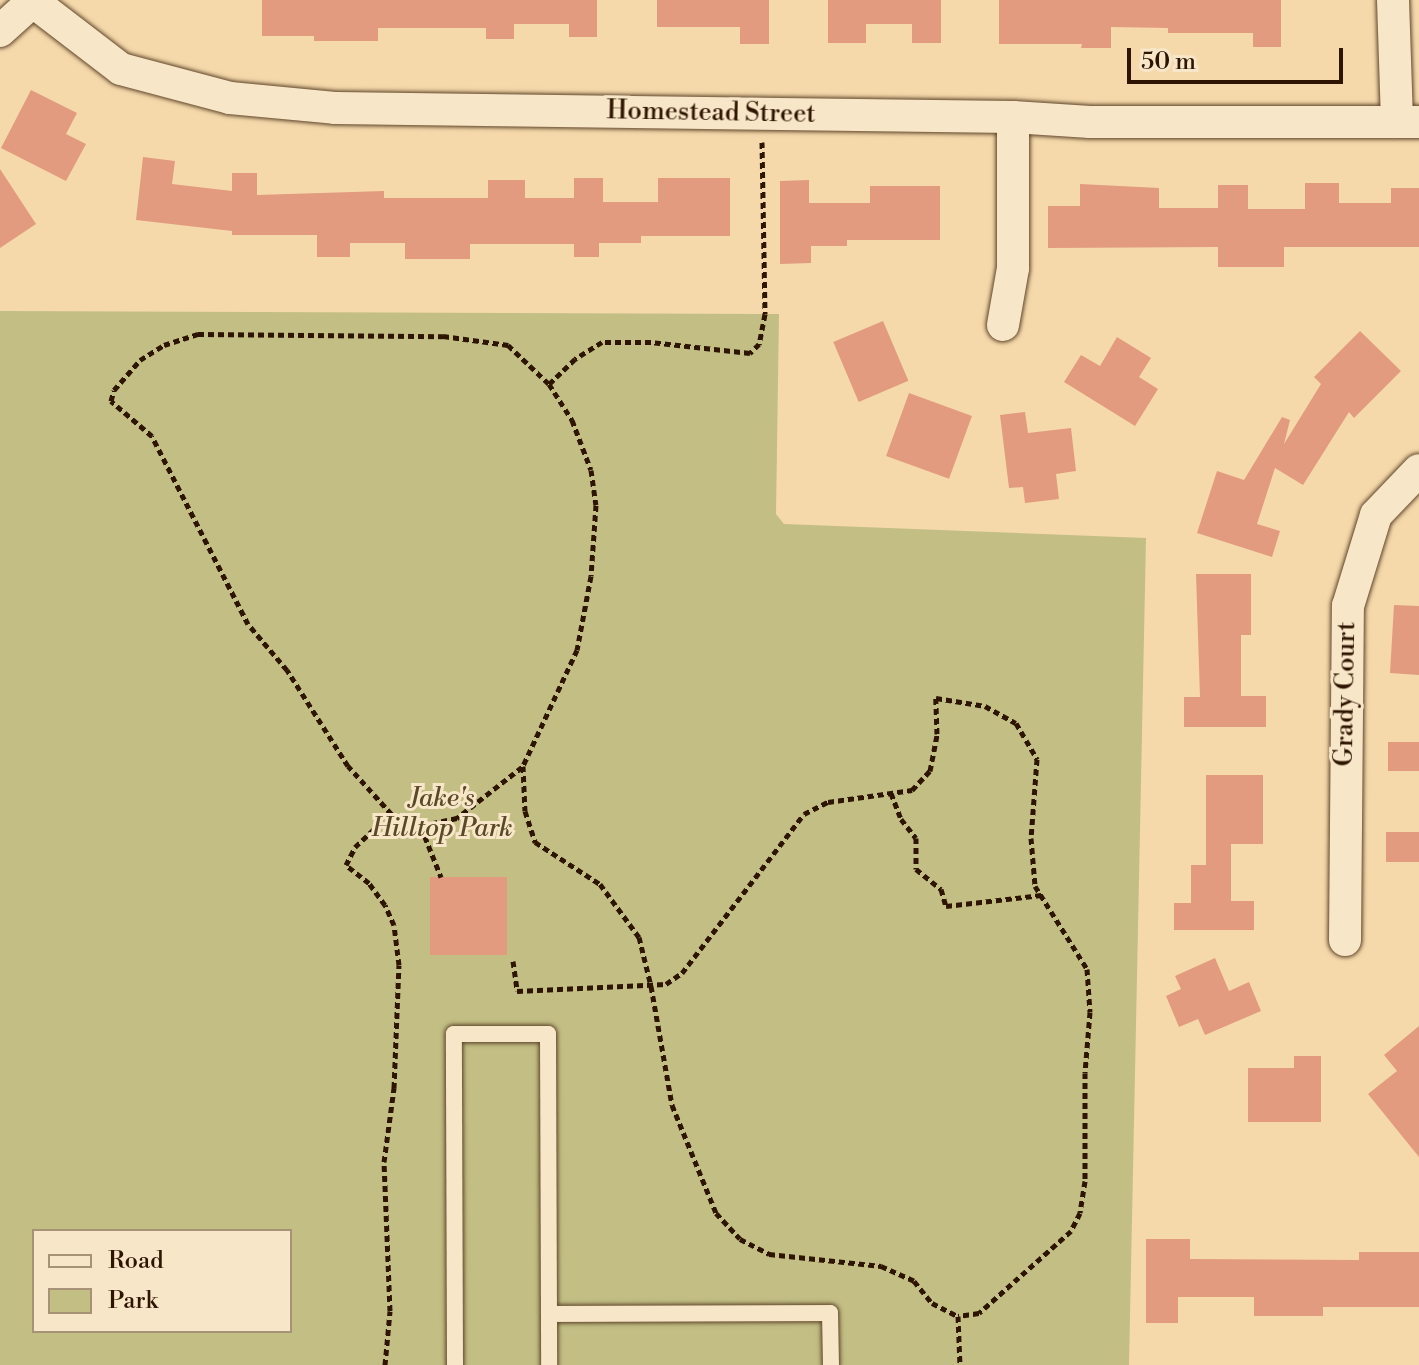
<!DOCTYPE html>
<style>
body{margin:0}
#map{position:relative;width:1419px;height:1365px;overflow:hidden;background:#f5d9ab;font-family:"Libre Bodoni",serif}
div>[style]{position:absolute}
[style*='--x']{left:calc(var(--x)*1px);top:calc(var(--y)*1px);width:calc(var(--w)*1px);rotate:calc(var(--a)*1deg)}
.green>*{inset:0;background:#c2be84}
.building>*{inset:0;background:#e29b7e;transform-origin:0 0}
.path>*{height:5px;margin-top:-2.5px;transform-origin:0;background:repeating-linear-gradient(90deg,#2e1500 0 6px,transparent 0 10px)}
.roads{filter:drop-shadow(0 0 2px #60462b) drop-shadow(0 0 2px #60462b)}
.service>*{height:16px;margin:-8px;padding:0 8px;transform-origin:8px;border-radius:8px;background:#f8e6c8}
.minor>*{height:32px;margin:-16px;padding:0 16px;transform-origin:16px;border-radius:16px;background:#f8e6c8}
span{translate:-50% -50%;white-space:nowrap;text-align:center;line-height:1.15;-webkit-text-stroke:6px #f8e6c8;paint-order:stroke}
.street-label{font-size:26px;color:#2e1500}
.park-label{font-size:26px;color:#5a4828;font-style:italic}
.legend{position:absolute;left:32px;top:1229px;width:260px;height:104px;box-sizing:border-box;background:#f8e6c8;border:2px solid #a79278;margin:0;padding:10px 14px;list-style:none;font-size:24px;color:#2e1500}
.legend li{display:flex;align-items:center;gap:16px;height:40px}
.legend b{width:40px;border:2px solid #a79278}
.scale{position:absolute;left:1127px;top:48px;width:216px;height:36px;box-sizing:border-box;border:4px solid #2e1500;border-top:0;padding-left:10px;font-size:24px;line-height:28px;white-space:nowrap;color:#2e1500;-webkit-text-stroke:6px #f8e6c8;paint-order:stroke}
</style>
<div id="map">
<div class="green">
<div style="clip-path:polygon(evenodd,0 311px,779px 314px,776px 514px,784px 524px,1146px 538px,1129px 1365px,0 1365px,0 311px,34px 1231px,290px 1231px,290px 1331px,34px 1331px,34px 1231px)"></div>
</div>
<div class="building">
<div style="clip-path:polygon(262px 0,597px 0,597px 37px,569px 37px,569px 24px,514px 24px,514px 39px,486px 39px,486px 28px,378px 28px,378px 41px,314px 41px,314px 36px,262px 36px)"></div>
<div style="clip-path:polygon(657px 0,769px 0,769px 44px,740px 44px,740px 27px,657px 27px)"></div>
<div style="clip-path:polygon(828px 0,941px 0,941px 43px,912px 43px,912px 24px,866px 24px,866px 43px,828px 43px)"></div>
<div style="clip-path:polygon(999px 0,1281px 0,1281px 47px,1253px 47px,1253px 33px,1168px 33px,1168px 28px,1111px 27px,1111px 48px,1081px 48px,1082px 44px,999px 44px)"></div>
<div style="clip-path:polygon(31px 90px,77px 113px,66px 134px,86px 144px,66px 181px,1px 148px)"></div>
<div style="clip-path:polygon(143px 157px,175px 161px,172px 184px,232px 191px,232px 173px,257px 173px,257px 195px,384px 191px,384px 198px,488px 198px,488px 180px,525px 180px,525px 198px,574px 198px,574px 178px,603px 178px,603px 202px,658px 202px,658px 178px,730px 178px,730px 236px,641px 236px,641px 243px,599px 243px,599px 257px,574px 257px,574px 244px,470px 244px,470px 259px,405px 259px,405px 243px,350px 243px,350px 257px,317px 257px,317px 235px,232px 235px,232px 231px,136px 220px)"></div>
<div style="clip-path:polygon(0 169px,36px 224px,0 248px)"></div>
<div style="clip-path:polygon(809px 180px,809px 203px,870px 203px,870px 186px,940px 186px,940px 240px,847px 240px,847px 246px,811px 246px,811px 263px,780px 264px,780px 181px)"></div>
<div style="clip-path:polygon(1305px 183px,1339px 183px,1339px 203px,1391px 203px,1391px 188px,1419px 188px,1419px 247px,1284px 247px,1284px 267px,1218px 267px,1218px 247px,1048px 248px,1048px 206px,1080px 206px,1080px 184px,1159px 188px,1159px 208px,1218px 208px,1218px 185px,1248px 185px,1248px 209px,1305px 209px)"></div>
<div style="left:883px;top:321px;width:65px;height:54px;rotate:67deg"></div>
<div style="clip-path:polygon(1360px 331px,1401px 371px,1354px 418px,1349px 412px,1303px 485px,1275px 468px,1257px 524px,1280px 531px,1272px 557px,1197px 533px,1217px 471px,1244px 480px,1282px 417px,1290px 420px,1284px 444px,1321px 384px,1314px 377px)"></div>
<div style="clip-path:polygon(1117px 337px,1151px 358px,1139px 377px,1158px 389px,1135px 426px,1064px 382px,1081px 355px,1100px 366px)"></div>
<div style="left:909px;top:393px;width:67px;height:67px;rotate:20deg"></div>
<div style="clip-path:polygon(1025px 412px,1028px 433px,1071px 428px,1076px 471px,1056px 474px,1059px 499px,1025px 503px,1023px 487px,1009px 488px,1000px 415px)"></div>
<div style="clip-path:polygon(1196px 574px,1251px 574px,1251px 635px,1241px 635px,1241px 696px,1266px 696px,1266px 727px,1184px 727px,1184px 697px,1200px 697px)"></div>
<div style="clip-path:polygon(1394px 605px,1419px 606px,1419px 675px,1390px 673px)"></div>
<div style="left:1388px;top:742px;width:31px;height:29px"></div>
<div style="clip-path:polygon(1206px 775px,1263px 775px,1263px 844px,1231px 844px,1231px 901px,1254px 901px,1254px 930px,1174px 930px,1174px 903px,1191px 903px,1191px 865px,1206px 865px)"></div>
<div style="left:1386px;top:832px;width:33px;height:30px"></div>
<div style="left:430px;top:877px;width:77px;height:78px"></div>
<div style="clip-path:polygon(1215px 958px,1229px 991px,1249px 982px,1261px 1011px,1205px 1035px,1198px 1019px,1179px 1027px,1166px 996px,1181px 989px,1175px 976px)"></div>
<div style="clip-path:polygon(1419px 1026px,1419px 1157px,1368px 1094px,1397px 1071px,1384px 1055px)"></div>
<div style="clip-path:polygon(1294px 1056px,1321px 1056px,1321px 1122px,1248px 1122px,1248px 1068px,1294px 1068px)"></div>
<div style="clip-path:polygon(1146px 1239px,1190px 1239px,1190px 1259px,1359px 1260px,1359px 1252px,1419px 1252px,1419px 1307px,1323px 1307px,1323px 1316px,1254px 1316px,1254px 1297px,1178px 1297px,1178px 1323px,1146px 1323px)"></div>
</div>
<div class="path">
<div style="--x:762;--y:142;--w:172;--a:89"></div>
<div style="--x:765;--y:314;--w:31;--a:101"></div>
<div style="--x:759;--y:344;--w:13;--a:135"></div>
<div style="--x:750;--y:353;--w:100;--a:-173.7"></div>
<div style="--x:651;--y:342;--w:49;--a:180"></div>
<div style="--x:602;--y:342;--w:32;--a:148"></div>
<div style="--x:575;--y:359;--w:36;--a:136"></div>
<div style="--x:549;--y:384;--w:43;--a:57.4"></div>
<div style="--x:572;--y:420;--w:53;--a:69.2"></div>
<div style="--x:591;--y:470;--w:35;--a:82"></div>
<div style="--x:596;--y:505;--w:71;--a:94"></div>
<div style="--x:591;--y:576;--w:75;--a:100.7"></div>
<div style="--x:577;--y:650;--w:128;--a:115"></div>
<div style="--x:523;--y:766;--w:45;--a:87.5"></div>
<div style="--x:525;--y:811;--w:33;--a:72"></div>
<div style="--x:535;--y:842;--w:77;--a:32.9"></div>
<div style="--x:600;--y:884;--w:66;--a:53.7"></div>
<div style="--x:639;--y:937;--w:50;--a:76.2"></div>
<div style="--x:651;--y:986;--w:121;--a:80"></div>
<div style="--x:672;--y:1105;--w:117;--a:67.8"></div>
<div style="--x:716;--y:1213;--w:35;--a:47"></div>
<div style="--x:740;--y:1239;--w:33;--a:27"></div>
<div style="--x:769;--y:1254;--w:113;--a:6.1"></div>
<div style="--x:881;--y:1266;--w:36;--a:24"></div>
<div style="--x:914;--y:1281;--w:28;--a:51"></div>
<div style="--x:932;--y:1303;--w:29;--a:27"></div>
<div style="--x:958;--y:1316;--w:49;--a:87.7"></div>
<div style="--x:522;--y:767;--w:83;--a:141.9"></div>
<div style="--x:457;--y:818;--w:53;--a:168.1"></div>
<div style="--x:405;--y:829;--w:85;--a:-132.1"></div>
<div style="--x:348;--y:766;--w:114;--a:-122.4"></div>
<div style="--x:287;--y:670;--w:60;--a:-130.3"></div>
<div style="--x:248;--y:624;--w:211;--a:-117.1"></div>
<div style="--x:152;--y:436;--w:54;--a:-139.5"></div>
<div style="--x:111;--y:401;--w:11;--a:-75"></div>
<div style="--x:114;--y:390;--w:40;--a:-49"></div>
<div style="--x:140;--y:360;--w:28;--a:-32"></div>
<div style="--x:164;--y:345;--w:36;--a:-18"></div>
<div style="--x:198;--y:334;--w:245;--a:0.5"></div>
<div style="--x:443;--y:336;--w:66;--a:7.9"></div>
<div style="--x:508;--y:345;--w:57;--a:43.6"></div>
<div style="--x:891;--y:793;--w:28;--a:69"></div>
<div style="--x:901;--y:819;--w:24;--a:52"></div>
<div style="--x:916;--y:838;--w:31;--a:90"></div>
<div style="--x:916;--y:869;--w:32;--a:39"></div>
<div style="--x:941;--y:889;--w:18;--a:74"></div>
<div style="--x:946;--y:906;--w:96;--a:-6.6"></div>
<div style="--x:421;--y:827;--w:54;--a:68.2"></div>
<div style="--x:513;--y:961;--w:30;--a:82"></div>
<div style="--x:517;--y:991;--w:149;--a:-2.7"></div>
<div style="--x:666;--y:984;--w:19;--a:-35"></div>
<div style="--x:682;--y:973;--w:200;--a:-52.5"></div>
<div style="--x:804;--y:814;--w:27;--a:-27"></div>
<div style="--x:828;--y:802;--w:85;--a:-8.1"></div>
<div style="--x:912;--y:790;--w:26;--a:-47"></div>
<div style="--x:930;--y:771;--w:38;--a:-79"></div>
<div style="--x:937;--y:734;--w:36;--a:-92"></div>
<div style="--x:936;--y:698;--w:50;--a:9.3"></div>
<div style="--x:985;--y:706;--w:35;--a:29"></div>
<div style="--x:1016;--y:723;--w:42;--a:59.7"></div>
<div style="--x:1037;--y:759;--w:79;--a:94.3"></div>
<div style="--x:1031;--y:838;--w:48;--a:85.2"></div>
<div style="--x:1035;--y:886;--w:98;--a:57.9"></div>
<div style="--x:1087;--y:969;--w:43;--a:86"></div>
<div style="--x:1090;--y:1012;--w:61;--a:94.7"></div>
<div style="--x:1085;--y:1073;--w:108;--a:90"></div>
<div style="--x:1085;--y:1181;--w:32;--a:99"></div>
<div style="--x:1080;--y:1213;--w:20;--a:117"></div>
<div style="--x:1071;--y:1231;--w:123;--a:138.3"></div>
<div style="--x:979;--y:1313;--w:21;--a:172"></div>
<div style="--x:385;--y:1365;--w:54;--a:-84.7"></div>
<div style="--x:390;--y:1311;--w:149;--a:-92.3"></div>
<div style="--x:384;--y:1162;--w:75;--a:-82.3"></div>
<div style="--x:394;--y:1088;--w:123;--a:-87.7"></div>
<div style="--x:399;--y:965;--w:40;--a:-97.1"></div>
<div style="--x:394;--y:925;--w:22;--a:-114"></div>
<div style="--x:385;--y:905;--w:27;--a:-126"></div>
<div style="--x:369;--y:883;--w:29;--a:-142"></div>
<div style="--x:346;--y:865;--w:20;--a:-63"></div>
<div style="--x:355;--y:847;--w:48;--a:-43.3"></div>
</div>
<div class="roads">
<div class="service">
<div style="--x:549;--y:1314;--w:281;--a:-0.2"></div>
<div style="--x:830;--y:1313;--w:52;--a:88.9"></div>
<div style="--x:455;--y:1365;--w:331;--a:-90.2"></div>
<div style="--x:454;--y:1034;--w:94;--a:0"></div>
<div style="--x:548;--y:1034;--w:331;--a:89.8"></div>
</div>
<div class="minor">
<div style="--x:31;--y:0;--w:113;--a:37.5"></div>
<div style="--x:121;--y:69;--w:113;--a:14.9"></div>
<div style="--x:230;--y:98;--w:105;--a:5.4"></div>
<div style="--x:335;--y:108;--w:678;--a:0.76"></div>
<div style="--x:1013;--y:117;--w:77;--a:3.7"></div>
<div style="--x:1090;--y:122;--w:329;--a:0"></div>
<div style="--x:1393;--y:0;--w:122;--a:88.1"></div>
<div style="--x:0;--y:31;--w:43;--a:-42.2"></div>
<div style="--x:1003;--y:325;--w:58;--a:-80"></div>
<div style="--x:1013;--y:268;--w:151;--a:-90"></div>
<div style="--x:1345;--y:940;--w:334;--a:-89.5"></div>
<div style="--x:1348;--y:606;--w:95;--a:-72.9"></div>
<div style="--x:1376;--y:515;--w:62;--a:-46.3"></div>
</div>
</div>
<div class="street-label">
<span style="left:711px;top:113px;rotate:1deg">Homestead Street</span>
<span style="left:1346px;top:694px;rotate:-89deg">Grady Court</span>
</div>
<div class="park-label">
<span style="left:442px;top:814px">Jake's<br>Hilltop Park</span>
</div>
<ul class="legend">
<li><b style="height:10px;background:#f8e6c8"></b>Road</li>
<li><b style="height:22px;background:#c2be84"></b>Park</li>
</ul>
<div class="scale">50 m</div>
</div>
